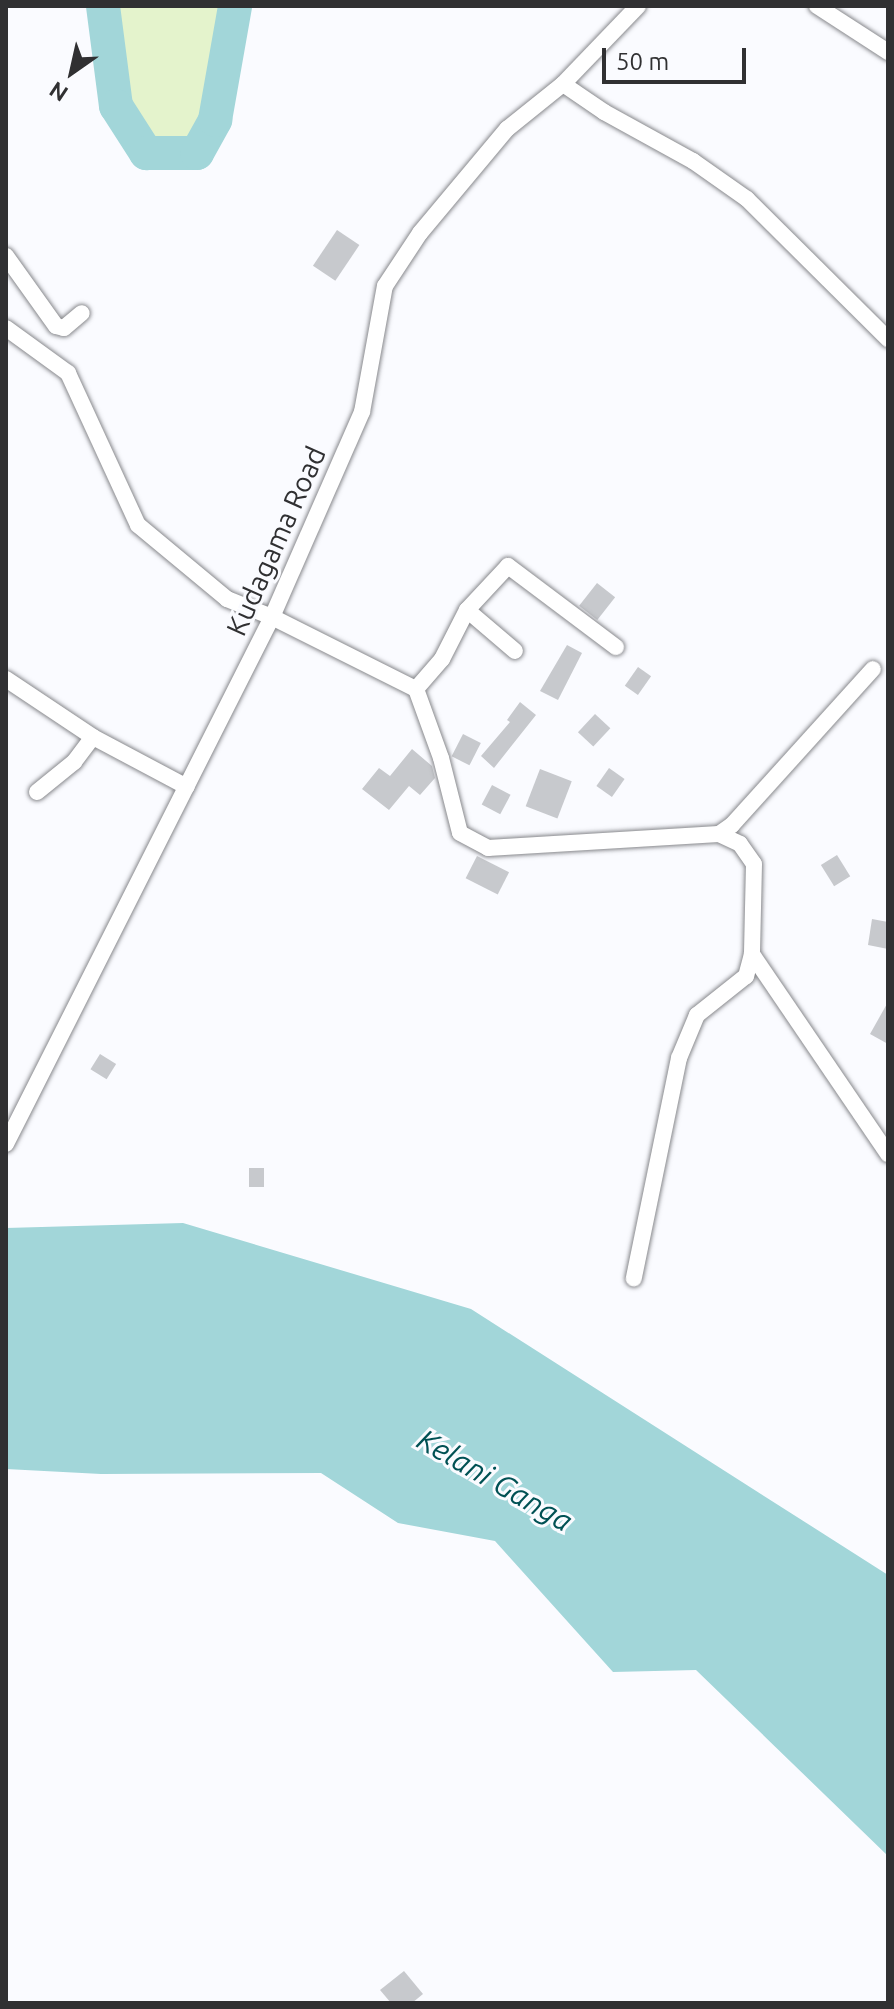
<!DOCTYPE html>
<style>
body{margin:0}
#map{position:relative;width:894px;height:2009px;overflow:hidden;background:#fafbff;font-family:Ubuntu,sans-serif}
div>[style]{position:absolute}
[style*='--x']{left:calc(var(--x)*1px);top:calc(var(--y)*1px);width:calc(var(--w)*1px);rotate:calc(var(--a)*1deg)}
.green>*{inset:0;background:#e4f3cc}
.water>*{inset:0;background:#a2d6d9}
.river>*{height:34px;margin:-17px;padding:0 17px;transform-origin:17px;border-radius:17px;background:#a2d6d9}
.building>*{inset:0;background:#c7c9cd;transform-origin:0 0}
.roads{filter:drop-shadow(0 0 2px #88898d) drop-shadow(0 0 2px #88898d)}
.minor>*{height:16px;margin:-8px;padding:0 8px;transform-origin:8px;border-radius:8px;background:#fff}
span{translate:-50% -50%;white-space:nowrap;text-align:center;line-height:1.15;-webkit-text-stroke:6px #fafbff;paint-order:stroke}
.street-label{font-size:28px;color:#303032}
.water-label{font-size:30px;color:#005154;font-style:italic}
.frame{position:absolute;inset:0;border:8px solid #303032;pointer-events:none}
.north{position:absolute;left:32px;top:32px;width:80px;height:80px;-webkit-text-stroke:6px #fafbff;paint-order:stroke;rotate:214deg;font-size:22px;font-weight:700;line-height:32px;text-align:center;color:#303032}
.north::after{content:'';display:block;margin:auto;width:28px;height:36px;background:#303032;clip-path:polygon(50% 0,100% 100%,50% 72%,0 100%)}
.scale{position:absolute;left:602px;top:48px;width:144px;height:36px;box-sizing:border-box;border:4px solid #303032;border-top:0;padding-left:10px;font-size:24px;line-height:28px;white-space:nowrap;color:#303032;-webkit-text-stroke:6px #fafbff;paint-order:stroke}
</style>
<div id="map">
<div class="green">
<div style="clip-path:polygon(117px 6px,224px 6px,204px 116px,190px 142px,152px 142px,127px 102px)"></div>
</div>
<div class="water">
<div style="clip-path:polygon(183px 1223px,471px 1309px,888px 1575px,888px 1856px,696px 1670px,613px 1672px,495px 1541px,398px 1523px,321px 1473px,101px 1474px,6px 1469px,6px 1228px)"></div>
</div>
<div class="river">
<div style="--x:103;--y:6;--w:101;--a:82.6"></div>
<div style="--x:116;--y:106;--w:56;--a:57.4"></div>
<div style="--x:146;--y:153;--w:51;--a:0"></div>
<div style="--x:197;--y:153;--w:38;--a:-61"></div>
<div style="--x:215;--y:120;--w:116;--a:-80"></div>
</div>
<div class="building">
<div style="left:337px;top:230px;width:27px;height:43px;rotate:34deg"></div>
<div style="left:597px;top:583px;width:23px;height:29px;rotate:38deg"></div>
<div style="clip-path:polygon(567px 645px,582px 653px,558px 700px,540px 691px)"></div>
<div style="left:638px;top:667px;width:16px;height:23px;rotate:35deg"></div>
<div style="clip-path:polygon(520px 702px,536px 715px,494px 768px,481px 756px,510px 722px,507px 720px)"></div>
<div style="left:595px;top:714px;width:21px;height:25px;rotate:43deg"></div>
<div style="left:463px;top:734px;width:20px;height:25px;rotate:27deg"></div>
<div style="clip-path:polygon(412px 749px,432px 766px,435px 778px,420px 795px,409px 786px,389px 810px,362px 789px,379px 768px,390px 776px)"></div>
<div style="left:609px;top:768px;width:19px;height:22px;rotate:35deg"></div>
<div style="left:540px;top:769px;width:34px;height:40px;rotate:21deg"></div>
<div style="left:492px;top:785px;width:21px;height:22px;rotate:28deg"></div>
<div style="left:837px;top:855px;width:25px;height:19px;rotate:58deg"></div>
<div style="left:477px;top:856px;width:36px;height:25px;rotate:27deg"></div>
<div style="clip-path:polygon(872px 919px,888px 922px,888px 949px,868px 945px)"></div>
<div style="clip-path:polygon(888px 1002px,888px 1044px,870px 1034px)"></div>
<div style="left:100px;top:1054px;width:19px;height:18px;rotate:32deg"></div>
<div style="left:264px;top:1168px;width:19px;height:15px;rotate:90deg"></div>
<div style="clip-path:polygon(404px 1971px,423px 1994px,412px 2003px,391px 2003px,380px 1990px)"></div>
</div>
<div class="roads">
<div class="minor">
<div style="--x:817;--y:6;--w:85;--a:32.9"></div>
<div style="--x:563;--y:84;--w:50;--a:34.3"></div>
<div style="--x:604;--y:112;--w:102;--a:28.8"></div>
<div style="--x:693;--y:161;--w:66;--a:35.1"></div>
<div style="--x:747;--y:199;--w:199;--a:44.8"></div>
<div style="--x:6;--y:256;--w:86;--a:54.5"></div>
<div style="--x:56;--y:326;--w:8;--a:14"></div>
<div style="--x:64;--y:328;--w:23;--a:-40"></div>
<div style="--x:6;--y:328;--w:77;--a:36"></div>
<div style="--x:68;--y:373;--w:167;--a:65.3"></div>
<div style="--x:138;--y:525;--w:116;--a:39.7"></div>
<div style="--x:227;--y:599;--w:48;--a:21.8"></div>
<div style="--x:272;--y:617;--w:161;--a:26.6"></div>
<div style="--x:416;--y:689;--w:73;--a:70.1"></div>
<div style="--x:441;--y:758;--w:77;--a:75.8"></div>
<div style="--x:460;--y:833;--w:32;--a:28"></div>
<div style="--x:488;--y:848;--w:231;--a:-3.5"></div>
<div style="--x:719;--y:834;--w:23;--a:25"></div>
<div style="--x:740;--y:844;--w:24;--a:55"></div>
<div style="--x:754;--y:864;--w:90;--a:91.3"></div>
<div style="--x:752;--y:954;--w:23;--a:105"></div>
<div style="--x:746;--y:976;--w:63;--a:141.5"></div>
<div style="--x:697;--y:1015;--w:47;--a:112.7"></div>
<div style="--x:679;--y:1058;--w:225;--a:101.6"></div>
<div style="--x:467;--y:610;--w:63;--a:40.5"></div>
<div style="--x:6;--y:679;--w:105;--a:33.7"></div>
<div style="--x:93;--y:737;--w:106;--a:28"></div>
<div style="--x:416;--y:689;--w:40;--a:-49"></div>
<div style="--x:442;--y:659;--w:55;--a:-63"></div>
<div style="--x:467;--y:610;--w:60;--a:-47"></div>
<div style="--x:508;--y:566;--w:135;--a:36.9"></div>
<div style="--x:37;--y:792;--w:48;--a:-39"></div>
<div style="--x:74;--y:762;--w:31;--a:-53"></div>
<div style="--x:719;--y:834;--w:16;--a:-35"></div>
<div style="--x:732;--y:825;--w:210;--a:-47.9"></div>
<div style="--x:752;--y:954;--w:242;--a:55.8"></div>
<div style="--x:6;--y:1144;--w:590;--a:-63.22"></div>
<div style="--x:272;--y:617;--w:224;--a:-66.3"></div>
<div style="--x:362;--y:412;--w:128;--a:-79.7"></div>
<div style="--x:385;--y:286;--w:64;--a:-56.6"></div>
<div style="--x:420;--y:233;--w:136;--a:-50.1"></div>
<div style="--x:507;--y:129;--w:72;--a:-38.8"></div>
<div style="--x:563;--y:84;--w:108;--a:-46.1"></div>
</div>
</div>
<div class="street-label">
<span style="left:276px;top:541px;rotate:-66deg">Kudagama Road</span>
</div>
<div class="water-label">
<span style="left:495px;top:1480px;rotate:30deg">Kelani Ganga</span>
</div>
<div class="frame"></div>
<div class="north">N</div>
<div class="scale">50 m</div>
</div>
